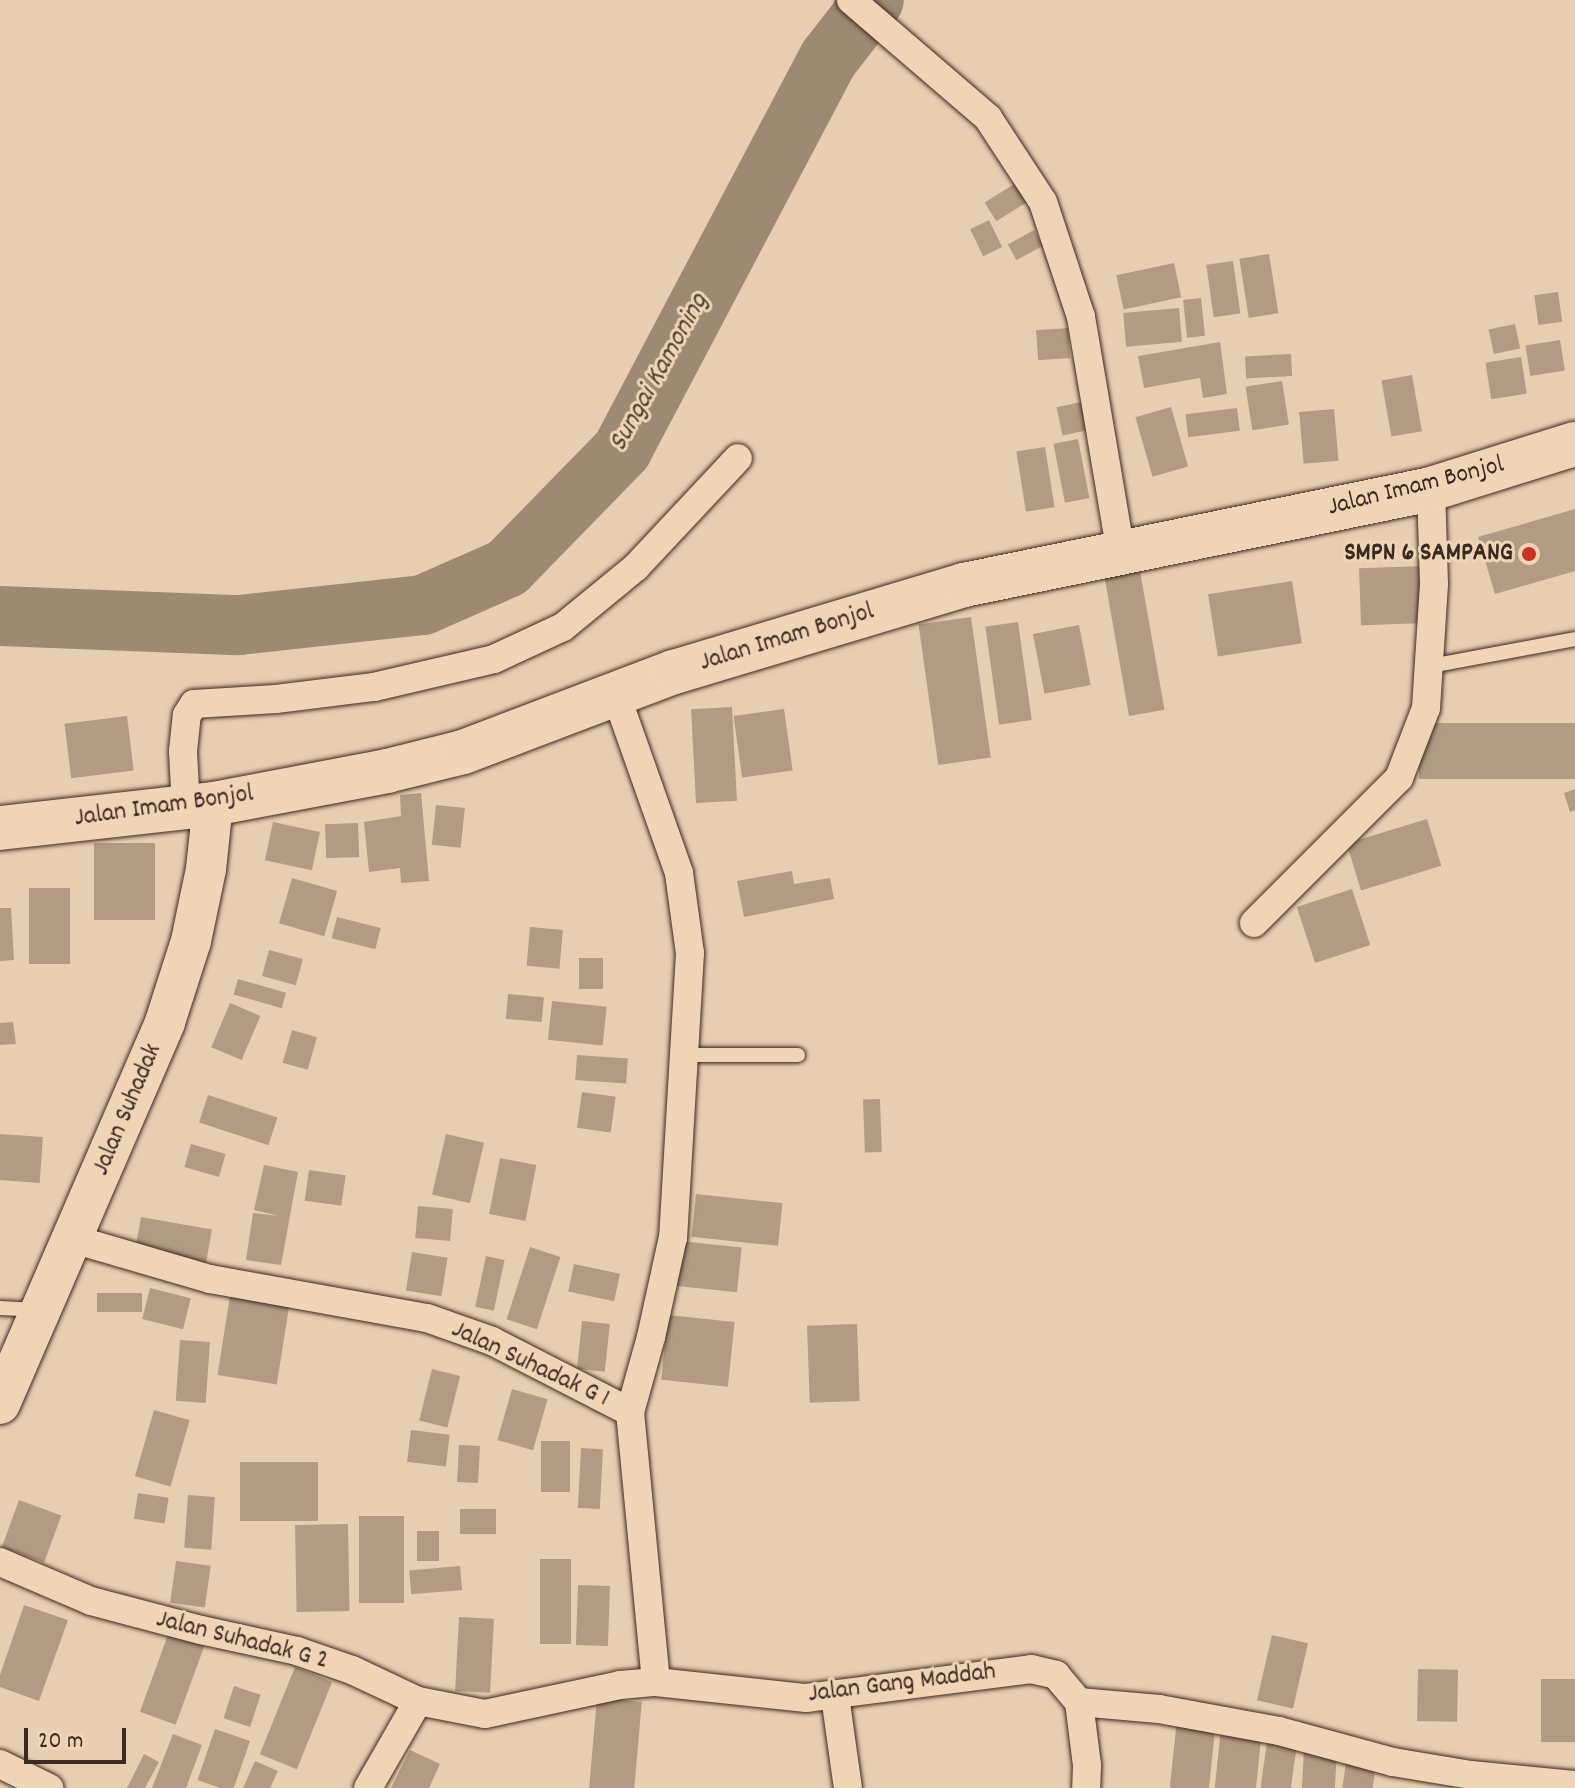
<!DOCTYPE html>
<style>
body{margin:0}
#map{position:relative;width:1575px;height:1788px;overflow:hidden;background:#e8ceb0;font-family:Dekko,sans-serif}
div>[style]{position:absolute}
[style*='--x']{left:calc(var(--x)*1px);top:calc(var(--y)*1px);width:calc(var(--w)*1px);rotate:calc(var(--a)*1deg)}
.river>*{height:60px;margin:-30px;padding:0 30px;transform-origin:30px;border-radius:30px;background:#9e8972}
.building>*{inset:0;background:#b29b83;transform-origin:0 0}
.roads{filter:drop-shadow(0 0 2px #3b2a1e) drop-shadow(0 0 2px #3b2a1e)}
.lane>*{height:14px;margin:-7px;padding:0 7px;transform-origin:7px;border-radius:7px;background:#efd5b6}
.street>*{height:28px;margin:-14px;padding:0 14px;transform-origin:14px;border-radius:14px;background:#efd5b6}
.secondary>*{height:40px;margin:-20px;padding:0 20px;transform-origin:20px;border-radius:20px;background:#efd5b6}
.primary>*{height:44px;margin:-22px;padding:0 22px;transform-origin:22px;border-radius:22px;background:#efd5b6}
.dots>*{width:22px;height:22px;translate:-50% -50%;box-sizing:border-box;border:4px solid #efd5b6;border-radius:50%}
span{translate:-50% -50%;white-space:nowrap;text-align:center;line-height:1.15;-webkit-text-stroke:6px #efd5b6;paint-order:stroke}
.street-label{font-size:26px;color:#3b2a1e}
.poi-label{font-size:26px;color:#3b2a1e;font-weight:700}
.right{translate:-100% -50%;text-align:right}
.water-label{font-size:28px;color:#544233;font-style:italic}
.scale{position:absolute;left:24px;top:1728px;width:102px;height:36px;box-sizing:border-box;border:4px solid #3b2a1e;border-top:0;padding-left:10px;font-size:24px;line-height:28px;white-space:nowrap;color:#3b2a1e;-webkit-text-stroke:6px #efd5b6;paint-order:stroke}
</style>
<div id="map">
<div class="river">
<div style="--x:0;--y:616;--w:239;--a:2.2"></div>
<div style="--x:239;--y:625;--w:185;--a:-6.2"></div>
<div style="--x:423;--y:605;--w:92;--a:-23.8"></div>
<div style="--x:507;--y:568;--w:165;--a:-45.7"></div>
<div style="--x:622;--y:450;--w:443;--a:-62.2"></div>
<div style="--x:829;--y:58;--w:73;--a:-52.2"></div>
</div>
<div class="building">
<div style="left:1016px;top:183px;width:22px;height:37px;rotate:58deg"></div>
<div style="left:989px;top:220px;width:30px;height:21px;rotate:64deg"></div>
<div style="left:1034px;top:230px;width:18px;height:30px;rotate:61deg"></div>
<div style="left:1269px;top:254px;width:60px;height:30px;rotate:81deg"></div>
<div style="left:1233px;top:261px;width:53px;height:27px;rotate:82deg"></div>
<div style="left:1174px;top:263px;width:35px;height:59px;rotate:78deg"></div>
<div style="left:1558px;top:292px;width:30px;height:24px;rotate:82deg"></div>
<div style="left:1201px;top:298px;width:38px;height:18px;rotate:84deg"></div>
<div style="left:1179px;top:308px;width:34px;height:56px;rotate:85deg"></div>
<div style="left:1515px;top:324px;width:25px;height:27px;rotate:78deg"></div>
<div style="left:1068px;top:328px;width:30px;height:32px;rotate:86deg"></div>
<div style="left:1560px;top:340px;width:31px;height:35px;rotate:81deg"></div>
<div style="clip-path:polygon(1220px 342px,1227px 394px,1203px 398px,1200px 378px,1144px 388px,1138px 356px)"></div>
<div style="left:1291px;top:354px;width:22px;height:46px;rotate:87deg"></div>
<div style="left:1521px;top:357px;width:37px;height:36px;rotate:81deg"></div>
<div style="left:1412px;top:375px;width:57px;height:31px;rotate:80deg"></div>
<div style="left:1282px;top:381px;width:44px;height:37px;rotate:81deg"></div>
<div style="left:1081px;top:402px;width:29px;height:25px;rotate:78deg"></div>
<div style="left:1171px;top:407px;width:62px;height:37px;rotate:74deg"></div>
<div style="left:1237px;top:408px;width:23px;height:52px;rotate:83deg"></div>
<div style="left:1334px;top:409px;width:52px;height:35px;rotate:85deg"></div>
<div style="left:1078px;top:439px;width:60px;height:25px;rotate:79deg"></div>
<div style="left:1045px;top:447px;width:61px;height:29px;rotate:81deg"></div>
<div style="clip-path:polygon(1575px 509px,1575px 571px,1495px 594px,1478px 537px)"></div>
<div style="left:1424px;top:566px;width:57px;height:65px;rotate:88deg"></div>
<div style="left:1140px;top:571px;width:141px;height:36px;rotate:80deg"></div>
<div style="left:1292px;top:581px;width:63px;height:85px;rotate:81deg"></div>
<div style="left:971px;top:617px;width:142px;height:53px;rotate:82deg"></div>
<div style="left:1018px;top:622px;width:99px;height:33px;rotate:82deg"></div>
<div style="left:1079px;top:625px;width:61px;height:47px;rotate:79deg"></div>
<div style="left:732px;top:707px;width:94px;height:41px;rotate:87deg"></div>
<div style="left:784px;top:709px;width:62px;height:51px;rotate:82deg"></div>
<div style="left:127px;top:716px;width:55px;height:63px;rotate:83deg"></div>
<div style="left:1575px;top:723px;width:56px;height:156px;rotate:90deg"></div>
<div style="clip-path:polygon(1575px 789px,1575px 810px,1570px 812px,1564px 793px)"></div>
<div style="clip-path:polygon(421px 793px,429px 881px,401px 883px,400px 868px,369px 872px,364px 822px,401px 816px,400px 795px)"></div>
<div style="left:436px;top:805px;width:29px;height:40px;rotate:6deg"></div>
<div style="left:1427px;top:819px;width:49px;height:84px;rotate:73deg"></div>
<div style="left:273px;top:822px;width:48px;height:39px;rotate:12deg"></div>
<div style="left:358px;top:823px;width:34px;height:33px;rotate:88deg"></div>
<div style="left:94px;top:843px;width:61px;height:77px"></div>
<div style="clip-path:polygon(792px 871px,794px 884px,830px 878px,834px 899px,744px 917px,737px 881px)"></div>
<div style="left:292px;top:878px;width:47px;height:47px;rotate:16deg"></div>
<div style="left:29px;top:888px;width:41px;height:76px"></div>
<div style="left:1352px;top:889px;width:59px;height:58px;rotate:72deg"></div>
<div style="clip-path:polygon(0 908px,11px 908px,14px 960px,0 961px)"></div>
<div style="left:337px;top:917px;width:45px;height:22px;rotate:14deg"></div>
<div style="left:530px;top:927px;width:33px;height:39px;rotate:5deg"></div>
<div style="left:269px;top:950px;width:35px;height:27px;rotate:15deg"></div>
<div style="left:579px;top:958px;width:24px;height:31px"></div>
<div style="left:238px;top:979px;width:50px;height:16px;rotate:16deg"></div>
<div style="left:508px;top:994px;width:36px;height:25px;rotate:5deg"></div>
<div style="left:552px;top:1001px;width:55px;height:39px;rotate:6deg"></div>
<div style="left:230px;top:1003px;width:33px;height:48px;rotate:23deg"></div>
<div style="clip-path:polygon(13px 1022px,16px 1044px,0 1045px,0 1023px)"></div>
<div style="left:292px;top:1030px;width:26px;height:34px;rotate:16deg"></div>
<div style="left:577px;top:1055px;width:51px;height:25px;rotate:4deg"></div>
<div style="left:582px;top:1092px;width:34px;height:36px;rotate:8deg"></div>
<div style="left:208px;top:1095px;width:73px;height:29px;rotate:18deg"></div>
<div style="left:880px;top:1099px;width:53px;height:17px;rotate:88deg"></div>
<div style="left:0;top:1134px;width:43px;height:46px;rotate:4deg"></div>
<div style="left:446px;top:1134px;width:39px;height:62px;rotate:13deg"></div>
<div style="left:191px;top:1144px;width:36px;height:24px;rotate:16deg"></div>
<div style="left:500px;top:1158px;width:37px;height:57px;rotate:11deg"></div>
<div style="clip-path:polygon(264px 1165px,298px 1172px,281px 1265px,246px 1260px,253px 1213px,279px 1216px,254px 1210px)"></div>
<div style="left:309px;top:1170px;width:37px;height:31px;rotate:8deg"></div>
<div style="left:696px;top:1194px;width:87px;height:43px;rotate:6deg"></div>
<div style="left:418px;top:1206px;width:35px;height:32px;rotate:5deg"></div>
<div style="left:141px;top:1217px;width:72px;height:35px;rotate:10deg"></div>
<div style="left:680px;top:1241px;width:62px;height:45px;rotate:6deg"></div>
<div style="left:530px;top:1247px;width:32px;height:76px;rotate:18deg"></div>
<div style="left:412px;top:1252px;width:36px;height:39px;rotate:9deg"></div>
<div style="left:486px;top:1256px;width:19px;height:52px;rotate:12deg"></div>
<div style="left:574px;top:1264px;width:47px;height:28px;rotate:12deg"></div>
<div style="left:150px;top:1288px;width:42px;height:32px;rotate:14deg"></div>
<div style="left:97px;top:1293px;width:45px;height:19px"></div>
<div style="left:230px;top:1296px;width:60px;height:80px;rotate:9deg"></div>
<div style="left:668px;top:1315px;width:67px;height:65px;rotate:6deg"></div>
<div style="left:582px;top:1321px;width:28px;height:48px;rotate:6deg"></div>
<div style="left:857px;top:1324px;width:77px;height:50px;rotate:88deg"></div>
<div style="left:180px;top:1340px;width:30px;height:61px;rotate:4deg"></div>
<div style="left:432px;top:1369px;width:29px;height:53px;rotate:14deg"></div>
<div style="left:512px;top:1389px;width:37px;height:53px;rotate:16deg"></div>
<div style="left:154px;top:1410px;width:37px;height:69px;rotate:16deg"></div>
<div style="left:411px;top:1430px;width:39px;height:32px;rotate:7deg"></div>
<div style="left:541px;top:1441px;width:29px;height:51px"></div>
<div style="left:459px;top:1445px;width:21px;height:37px;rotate:3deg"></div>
<div style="left:581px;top:1448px;width:22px;height:60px;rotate:3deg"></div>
<div style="left:240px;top:1462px;width:78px;height:59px"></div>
<div style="left:138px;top:1493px;width:31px;height:26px;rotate:9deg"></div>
<div style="left:188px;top:1495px;width:27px;height:53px;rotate:4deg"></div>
<div style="left:19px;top:1500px;width:45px;height:50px;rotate:20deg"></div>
<div style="left:460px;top:1509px;width:36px;height:25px"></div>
<div style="left:359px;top:1516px;width:45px;height:87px"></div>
<div style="left:348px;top:1524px;width:87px;height:53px;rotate:89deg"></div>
<div style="left:417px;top:1531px;width:22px;height:30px"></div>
<div style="left:540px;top:1559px;width:31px;height:85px"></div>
<div style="left:176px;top:1561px;width:35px;height:42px;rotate:8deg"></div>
<div style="left:460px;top:1566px;width:24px;height:51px;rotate:85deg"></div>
<div style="left:578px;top:1585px;width:32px;height:60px;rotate:2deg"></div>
<div style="clip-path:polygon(24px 1605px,68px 1620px,39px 1701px,0 1687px,0 1675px)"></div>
<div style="left:459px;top:1617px;width:35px;height:74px;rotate:3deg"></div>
<div style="left:169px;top:1632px;width:38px;height:85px;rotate:20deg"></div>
<div style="left:1272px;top:1635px;width:37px;height:67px;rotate:13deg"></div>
<div style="left:295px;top:1667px;width:40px;height:94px;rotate:22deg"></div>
<div style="left:1418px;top:1669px;width:40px;height:52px;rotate:1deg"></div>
<div style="left:1541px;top:1679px;width:34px;height:63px"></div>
<div style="left:234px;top:1686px;width:28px;height:34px;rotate:18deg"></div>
<div style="left:597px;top:1698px;width:45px;height:90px;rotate:5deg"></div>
<div style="left:1177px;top:1719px;width:39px;height:69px;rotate:6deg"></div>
<div style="left:1221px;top:1728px;width:41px;height:60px;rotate:6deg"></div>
<div style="left:215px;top:1729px;width:37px;height:54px;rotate:19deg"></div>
<div style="clip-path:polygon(173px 1734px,202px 1745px,186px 1788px,152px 1788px)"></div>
<div style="left:1267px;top:1742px;width:30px;height:46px;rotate:8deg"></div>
<div style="left:1304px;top:1748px;width:33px;height:40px;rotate:3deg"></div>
<div style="clip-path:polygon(410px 1750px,440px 1764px,429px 1788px,391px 1788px)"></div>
<div style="clip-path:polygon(144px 1754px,159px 1762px,145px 1788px,127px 1788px)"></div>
<div style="left:1347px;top:1755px;width:30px;height:33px;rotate:8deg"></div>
<div style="clip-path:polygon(255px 1761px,278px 1771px,270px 1788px,243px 1788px)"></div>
</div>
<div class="roads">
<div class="lane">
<div style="--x:1430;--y:666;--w:147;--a:-10.5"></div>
<div style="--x:681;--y:1055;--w:117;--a:0"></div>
<div style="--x:0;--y:1308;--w:36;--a:3"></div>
</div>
<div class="street">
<div style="--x:851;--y:0;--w:181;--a:40.7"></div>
<div style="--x:988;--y:118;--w:100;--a:56.8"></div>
<div style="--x:1043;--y:202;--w:121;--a:71.7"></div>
<div style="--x:1081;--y:317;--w:239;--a:80.4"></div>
<div style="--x:615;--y:692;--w:192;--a:70.5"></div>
<div style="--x:679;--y:873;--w:81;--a:82.2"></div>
<div style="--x:690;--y:953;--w:285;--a:93.4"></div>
<div style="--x:673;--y:1237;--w:102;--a:102.4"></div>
<div style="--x:651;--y:1337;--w:78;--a:105.6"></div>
<div style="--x:630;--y:1412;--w:271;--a:84.5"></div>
<div style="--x:186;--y:807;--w:56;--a:-93.1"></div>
<div style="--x:183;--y:751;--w:36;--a:-84"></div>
<div style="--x:187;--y:715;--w:13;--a:-58"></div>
<div style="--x:194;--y:704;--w:82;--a:-3.5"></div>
<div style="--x:276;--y:699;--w:99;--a:-7"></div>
<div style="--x:374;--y:687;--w:123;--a:-13.1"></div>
<div style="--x:494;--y:659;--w:76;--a:-24.9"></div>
<div style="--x:563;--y:627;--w:94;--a:-39.4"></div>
<div style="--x:636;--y:567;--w:149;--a:-46.9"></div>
<div style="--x:1254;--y:923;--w:205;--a:-45"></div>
<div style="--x:1399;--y:778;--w:75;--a:-68.9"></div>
<div style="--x:1426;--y:708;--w:124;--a:-86.3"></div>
<div style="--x:1434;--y:584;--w:95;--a:-91.8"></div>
<div style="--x:73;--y:1239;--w:143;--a:16.3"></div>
<div style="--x:210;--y:1279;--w:220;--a:10.2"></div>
<div style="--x:427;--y:1318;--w:69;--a:19.5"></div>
<div style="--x:492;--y:1341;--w:155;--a:27.2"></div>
<div style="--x:0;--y:1562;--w:99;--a:23.2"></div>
<div style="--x:91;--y:1601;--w:114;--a:14.8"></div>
<div style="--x:201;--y:1630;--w:98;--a:12.3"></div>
<div style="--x:297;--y:1651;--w:58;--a:19.1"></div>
<div style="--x:352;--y:1670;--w:73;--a:25.2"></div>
<div style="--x:418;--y:1701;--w:68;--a:11"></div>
<div style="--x:485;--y:1714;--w:138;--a:-12.1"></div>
<div style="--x:620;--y:1685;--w:36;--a:-5"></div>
<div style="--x:656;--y:1682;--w:151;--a:6.1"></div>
<div style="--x:806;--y:1698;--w:227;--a:-7.3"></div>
<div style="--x:1031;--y:1669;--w:26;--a:13"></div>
<div style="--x:1056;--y:1675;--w:35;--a:50"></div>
<div style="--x:1079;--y:1702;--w:64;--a:82.8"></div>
<div style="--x:1087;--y:1765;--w:23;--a:92"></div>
<div style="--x:835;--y:1696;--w:93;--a:82"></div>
<div style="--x:1079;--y:1702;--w:80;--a:5"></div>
<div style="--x:1159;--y:1709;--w:122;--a:10.4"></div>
<div style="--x:1279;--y:1731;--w:118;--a:15.2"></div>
<div style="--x:1393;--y:1762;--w:79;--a:9.5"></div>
<div style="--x:1471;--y:1775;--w:104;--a:5.5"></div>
<div style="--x:0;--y:1764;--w:55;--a:26.1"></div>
<div style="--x:368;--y:1788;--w:100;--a:-60.1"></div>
</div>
<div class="secondary">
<div style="--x:0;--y:1404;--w:416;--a:-66.6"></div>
<div style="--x:165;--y:1022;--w:85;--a:-72.2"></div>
<div style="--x:191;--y:941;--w:74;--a:-78.2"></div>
<div style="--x:206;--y:869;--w:65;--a:-83.9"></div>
</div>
<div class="primary">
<div style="--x:0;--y:828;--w:214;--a:-6.4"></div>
<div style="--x:213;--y:804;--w:177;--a:-10.7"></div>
<div style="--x:387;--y:771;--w:78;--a:-14"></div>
<div style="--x:463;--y:752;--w:226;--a:-20.8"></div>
<div style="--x:674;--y:672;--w:303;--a:-16.7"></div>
<div style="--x:964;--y:585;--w:477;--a:-11.6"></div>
<div style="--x:1431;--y:489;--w:151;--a:-17.4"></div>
</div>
</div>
<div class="dots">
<div style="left:1529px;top:554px;background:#c8321e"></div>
</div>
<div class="street-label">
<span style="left:1416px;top:487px;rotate:-14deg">Jalan Imam Bonjol</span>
<span style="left:787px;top:638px;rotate:-17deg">Jalan Imam Bonjol</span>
<span style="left:164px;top:807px;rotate:-8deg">Jalan Imam Bonjol</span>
<span style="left:128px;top:1110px;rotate:-67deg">Jalan Suhadak</span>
<span style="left:530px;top:1365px;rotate:25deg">Jalan Suhadak G 1</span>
<span style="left:242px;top:1641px;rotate:14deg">Jalan Suhadak G 2</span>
<span style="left:902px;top:1684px;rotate:-7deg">Jalan Gang Maddah</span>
</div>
<div class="poi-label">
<span class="right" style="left:1513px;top:554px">SMPN 6 SAMPANG</span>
</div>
<div class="water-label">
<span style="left:660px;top:373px;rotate:-61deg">Sungai Kamoning</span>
</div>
<div class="scale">20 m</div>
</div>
